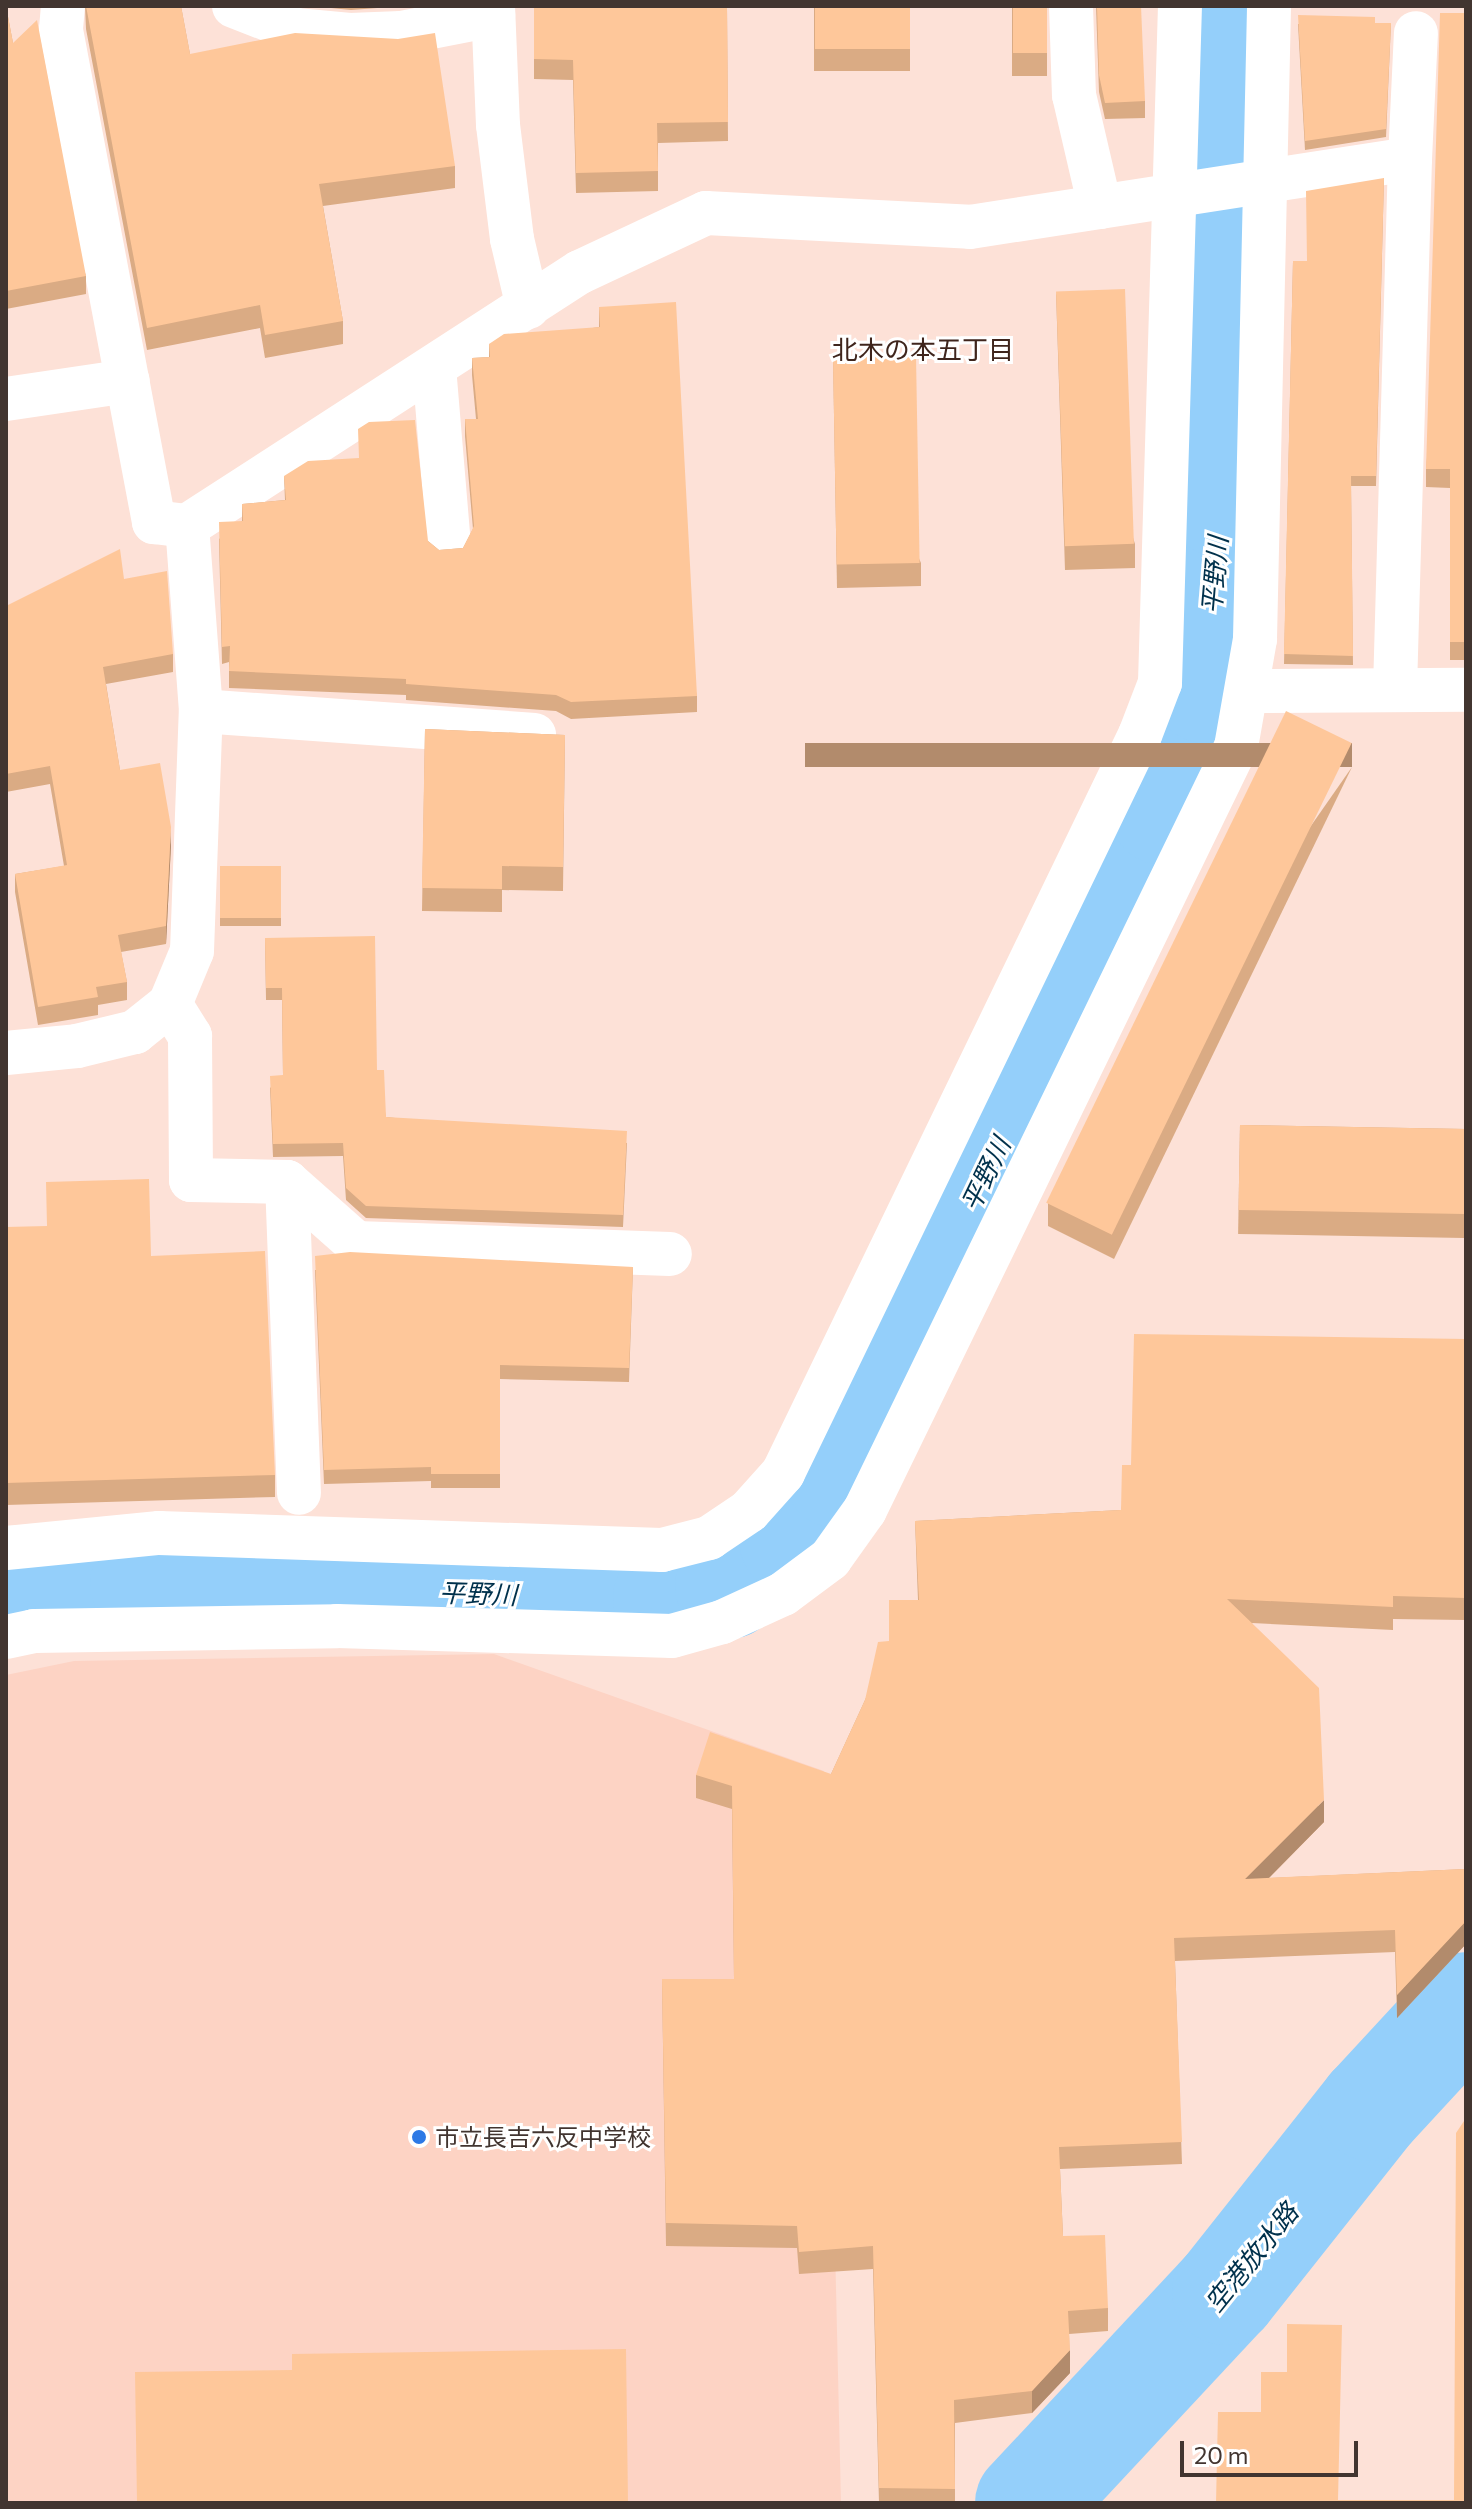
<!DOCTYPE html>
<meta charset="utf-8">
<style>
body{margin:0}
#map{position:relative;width:1472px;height:2509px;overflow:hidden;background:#fde1d7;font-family:Commissioner,"Noto Sans JP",sans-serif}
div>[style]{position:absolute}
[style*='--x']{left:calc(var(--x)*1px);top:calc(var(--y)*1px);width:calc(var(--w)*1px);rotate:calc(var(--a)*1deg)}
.built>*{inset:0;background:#fdd3c4}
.river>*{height:106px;margin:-53px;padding:0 53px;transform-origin:53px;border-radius:53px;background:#94cffa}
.minor>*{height:44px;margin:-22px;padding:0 22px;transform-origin:22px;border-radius:22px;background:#fff}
.wall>*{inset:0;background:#daab84;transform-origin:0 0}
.shaded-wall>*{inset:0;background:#b28b6c;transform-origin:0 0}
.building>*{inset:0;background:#fec79a;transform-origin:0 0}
.dots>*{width:22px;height:22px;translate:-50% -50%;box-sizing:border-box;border:4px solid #fff;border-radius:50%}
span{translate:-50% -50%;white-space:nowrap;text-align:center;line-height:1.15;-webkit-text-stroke:6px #fff;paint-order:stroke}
.poi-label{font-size:24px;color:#423530}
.left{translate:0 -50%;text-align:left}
.neighbourhood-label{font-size:26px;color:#3f251c}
.water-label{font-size:26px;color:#00314c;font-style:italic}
.frame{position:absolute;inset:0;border:8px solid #423530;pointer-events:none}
.scale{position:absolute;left:1180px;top:2441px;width:178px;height:36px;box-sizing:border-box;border:4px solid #423530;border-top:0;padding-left:10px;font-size:24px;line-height:28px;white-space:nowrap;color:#423530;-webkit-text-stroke:6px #fff;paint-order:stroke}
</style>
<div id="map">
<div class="built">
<div style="clip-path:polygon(494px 1654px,824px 1771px,841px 2503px,6px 2503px,6px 1675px,74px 1661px)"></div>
</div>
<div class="river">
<div style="--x:6;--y:1597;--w:138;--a:-5.4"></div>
<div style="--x:143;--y:1584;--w:523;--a:1.53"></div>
<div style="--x:666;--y:1598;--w:63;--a:-11"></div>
<div style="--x:728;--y:1586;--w:79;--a:-35.7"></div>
<div style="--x:792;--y:1540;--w:79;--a:-55.3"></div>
<div style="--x:837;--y:1475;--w:739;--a:-63.82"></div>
<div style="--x:1163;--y:812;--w:129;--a:-71"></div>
<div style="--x:1205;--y:690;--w:187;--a:-85.4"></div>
<div style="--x:1220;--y:504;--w:498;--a:-89"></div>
<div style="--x:1028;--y:2503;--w:289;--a:-47"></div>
<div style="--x:1225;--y:2292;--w:235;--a:-51.6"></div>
<div style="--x:1371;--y:2108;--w:140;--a:-47.3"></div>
</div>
<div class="minor">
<div style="--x:63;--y:6;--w:24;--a:95"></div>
<div style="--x:61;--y:30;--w:501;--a:79.3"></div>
<div style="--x:154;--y:522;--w:33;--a:7"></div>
<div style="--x:234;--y:6;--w:66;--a:21.2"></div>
<div style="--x:296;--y:30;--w:54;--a:5.3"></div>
<div style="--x:350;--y:35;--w:51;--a:-2.2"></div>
<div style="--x:401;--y:33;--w:94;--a:-11.1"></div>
<div style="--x:493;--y:6;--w:119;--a:87.6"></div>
<div style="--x:498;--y:125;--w:115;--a:83"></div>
<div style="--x:512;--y:239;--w:70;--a:76.8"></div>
<div style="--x:1071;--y:6;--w:89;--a:88.1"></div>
<div style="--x:1074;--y:95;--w:115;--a:76.9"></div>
<div style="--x:1410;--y:159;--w:126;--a:-87.3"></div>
<div style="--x:434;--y:367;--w:178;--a:85.2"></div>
<div style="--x:6;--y:399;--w:123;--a:-8.4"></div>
<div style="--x:1249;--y:691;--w:217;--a:-0.3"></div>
<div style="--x:201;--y:711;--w:334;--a:4.1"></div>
<div style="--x:170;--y:1004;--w:38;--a:58"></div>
<div style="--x:190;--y:1036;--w:144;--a:89.6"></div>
<div style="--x:191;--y:1180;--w:96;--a:1.2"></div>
<div style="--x:287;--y:1182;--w:92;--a:41.5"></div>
<div style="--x:356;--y:1243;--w:314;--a:2"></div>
<div style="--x:6;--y:1053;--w:71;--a:-5.6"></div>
<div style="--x:77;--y:1046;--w:60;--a:-13.6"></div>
<div style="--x:135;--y:1032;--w:45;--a:-38.7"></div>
<div style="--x:170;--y:1004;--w:57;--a:-67.5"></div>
<div style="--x:192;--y:951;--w:240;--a:-87.9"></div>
<div style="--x:201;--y:711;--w:186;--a:-94.3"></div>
<div style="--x:187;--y:526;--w:468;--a:-32.9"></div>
<div style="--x:580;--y:272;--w:139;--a:-25.1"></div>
<div style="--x:706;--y:213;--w:264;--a:3"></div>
<div style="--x:970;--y:227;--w:445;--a:-8.8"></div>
<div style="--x:1410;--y:159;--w:531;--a:91.62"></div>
<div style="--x:287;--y:1182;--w:311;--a:87.8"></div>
<div style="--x:6;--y:1548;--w:154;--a:-5.6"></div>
<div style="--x:159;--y:1533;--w:503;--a:1.94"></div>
<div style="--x:662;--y:1550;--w:49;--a:-14.3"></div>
<div style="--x:709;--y:1538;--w:48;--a:-34"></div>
<div style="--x:749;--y:1511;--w:51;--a:-48.2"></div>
<div style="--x:783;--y:1473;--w:820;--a:-64.19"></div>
<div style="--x:1140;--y:735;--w:56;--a:-69"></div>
<div style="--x:1160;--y:683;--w:677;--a:-88.31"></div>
<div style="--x:6;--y:1637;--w:29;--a:-12"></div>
<div style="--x:34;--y:1631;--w:303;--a:-0.9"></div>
<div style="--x:337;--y:1626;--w:335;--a:1.7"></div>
<div style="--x:672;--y:1636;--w:52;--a:-15.6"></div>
<div style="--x:722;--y:1622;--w:67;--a:-24.7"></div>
<div style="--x:783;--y:1594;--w:59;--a:-36.7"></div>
<div style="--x:830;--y:1559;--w:60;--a:-54.5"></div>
<div style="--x:865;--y:1510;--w:848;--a:-64.07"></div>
<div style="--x:1236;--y:747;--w:110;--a:-80"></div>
<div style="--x:1255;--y:639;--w:633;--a:-88.73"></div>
</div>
<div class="wall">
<div style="clip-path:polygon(6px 6px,13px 43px,86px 276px,86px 294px,6px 309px)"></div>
<div style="clip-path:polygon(85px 6px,181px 6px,190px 54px,455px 166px,455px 188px,323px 206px,343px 321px,343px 344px,265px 358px,260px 328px,147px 350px,86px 29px)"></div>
<div style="clip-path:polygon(311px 6px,404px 6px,351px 10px)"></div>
<div style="clip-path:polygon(534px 6px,727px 6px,728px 141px,658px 143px,658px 191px,576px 193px,573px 80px,534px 79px)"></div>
<div style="left:814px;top:6px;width:96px;height:65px"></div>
<div style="left:1012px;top:6px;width:35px;height:70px"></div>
<div style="clip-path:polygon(1096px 6px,1145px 101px,1145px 118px,1105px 119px,1099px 92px)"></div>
<div style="clip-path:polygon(1466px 13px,1466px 660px,1450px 660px,1450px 488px,1426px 487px,1426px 469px)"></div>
<div style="clip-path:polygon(1391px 23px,1386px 137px,1305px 150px,1298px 24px)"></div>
<div style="clip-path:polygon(1384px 178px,1376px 486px,1351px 486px,1353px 665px,1284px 664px,1293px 261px,1307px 261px)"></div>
<div style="clip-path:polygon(1056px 292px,1135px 544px,1135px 568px,1065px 570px)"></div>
<div style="clip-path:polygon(599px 307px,697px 696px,697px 712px,571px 719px,556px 711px,406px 700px,406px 695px,229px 688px,229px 662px,222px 664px,219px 539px,242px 521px,242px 504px,285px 500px,284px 476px,428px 541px,439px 550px,463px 548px,473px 529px,465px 436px,465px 419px,476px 419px,472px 375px,472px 358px,489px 357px,489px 344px,599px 327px)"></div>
<div style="clip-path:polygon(833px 357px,921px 563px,921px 586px,837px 588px)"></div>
<div style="clip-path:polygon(124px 579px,173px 654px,173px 672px,106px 684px,120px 770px,171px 845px,166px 944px,121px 952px,127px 982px,127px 1000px,98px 1005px,98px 1015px,38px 1025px,15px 892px,15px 874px,64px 866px,50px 784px,6px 792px,6px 606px)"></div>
<div style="clip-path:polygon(425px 729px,565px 735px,563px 891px,502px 890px,502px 912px,422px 911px)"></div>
<div style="clip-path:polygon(1352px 767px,1114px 1259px,1048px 1226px,1048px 1203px)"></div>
<div style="left:220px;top:866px;width:61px;height:60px"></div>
<div style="clip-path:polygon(265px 938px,377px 1070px,386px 1117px,627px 1143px,623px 1227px,366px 1218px,346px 1200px,343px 1156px,273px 1157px,270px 1088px,283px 1075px,282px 1000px,266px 1000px)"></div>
<div style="left:1240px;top:1125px;width:226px;height:109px;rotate:1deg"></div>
<div style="clip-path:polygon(6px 1227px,151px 1256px,275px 1475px,275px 1497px,6px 1505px)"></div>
<div style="clip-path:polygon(633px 1267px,629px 1382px,500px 1379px,500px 1488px,431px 1488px,431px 1481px,324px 1484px,315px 1270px)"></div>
<div style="clip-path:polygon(1466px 1339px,1466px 1620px,1393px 1619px,1393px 1630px,1252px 1623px,1324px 1822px,1269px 1878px,1466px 1869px,1466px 1944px,1397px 2018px,1395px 1952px,1175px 1961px,1182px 2164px,1060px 2169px,1063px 2236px,1108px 2308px,1108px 2331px,1069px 2334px,1070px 2373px,1032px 2413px,955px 2423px,955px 2503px,879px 2503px,873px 2269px,799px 2274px,797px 2248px,666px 2246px,662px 1979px,734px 1979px,732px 1809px,696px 1798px,696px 1775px,831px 1774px,865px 1700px,889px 1641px,918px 1600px,915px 1521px,1121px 1510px,1131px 1465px)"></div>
</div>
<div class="shaded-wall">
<div style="left:1352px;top:743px;width:24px;height:547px;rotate:90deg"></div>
<div style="clip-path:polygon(171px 827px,171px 845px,166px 944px,166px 926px)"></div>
<div style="clip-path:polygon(1324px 1800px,1324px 1822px,1245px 1902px,1245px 1879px)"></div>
<div style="clip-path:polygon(1466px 1921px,1466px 1944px,1397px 2018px,1397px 1995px)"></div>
<div style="clip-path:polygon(1070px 2350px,1070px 2373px,1032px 2413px,1032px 2391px)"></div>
</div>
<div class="building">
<div style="clip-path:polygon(6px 6px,13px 43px,37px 20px,86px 276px,6px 291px)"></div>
<div style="clip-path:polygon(86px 6px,181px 6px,190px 54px,295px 33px,398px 39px,435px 33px,455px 166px,319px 184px,343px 321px,265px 335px,260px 305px,147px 328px)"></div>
<div style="clip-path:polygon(534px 6px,727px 6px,728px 122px,657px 123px,658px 171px,576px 173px,573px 60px,534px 59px)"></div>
<div style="left:815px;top:6px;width:95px;height:43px"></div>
<div style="left:1013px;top:6px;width:34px;height:47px"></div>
<div style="clip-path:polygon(1097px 6px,1141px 6px,1145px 101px,1105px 103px,1099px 75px)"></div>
<div style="clip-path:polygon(1440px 13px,1466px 13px,1466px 642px,1450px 642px,1450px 469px,1426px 469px)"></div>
<div style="clip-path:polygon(1298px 15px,1375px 17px,1375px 23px,1391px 23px,1386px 129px,1305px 141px)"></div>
<div style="clip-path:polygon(1384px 178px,1376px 476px,1351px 476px,1353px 656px,1284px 654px,1293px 261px,1307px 261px,1306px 191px)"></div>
<div style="left:1125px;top:289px;width:255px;height:69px;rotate:88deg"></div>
<div style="clip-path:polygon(676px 302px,697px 696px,571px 702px,556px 695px,406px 684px,406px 679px,229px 671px,230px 646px,222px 647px,219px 522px,243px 521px,242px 504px,286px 500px,284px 476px,308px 461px,359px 458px,358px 429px,369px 422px,415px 420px,428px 541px,439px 550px,463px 548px,474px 526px,465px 419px,478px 419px,472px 358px,490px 357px,489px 344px,504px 334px,600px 327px,599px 307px)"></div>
<div style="left:916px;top:356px;width:207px;height:83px;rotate:89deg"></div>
<div style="clip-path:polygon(120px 549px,124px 579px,167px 571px,173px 654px,103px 667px,120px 770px,160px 763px,171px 827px,166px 926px,118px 935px,127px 982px,96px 987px,98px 997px,38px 1007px,15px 874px,67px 865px,50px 766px,6px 774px,6px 606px)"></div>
<div style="left:1286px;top:711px;width:73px;height:547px;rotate:26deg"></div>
<div style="clip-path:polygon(425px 729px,565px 735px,563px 867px,502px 866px,502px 889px,422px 888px)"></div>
<div style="left:220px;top:866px;width:61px;height:52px"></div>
<div style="clip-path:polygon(375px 936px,377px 1070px,384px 1070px,386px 1117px,627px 1131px,623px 1215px,366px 1206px,346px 1188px,343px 1143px,273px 1144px,270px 1076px,283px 1075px,282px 988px,266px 988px,265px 938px)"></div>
<div style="left:1240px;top:1125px;width:226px;height:85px;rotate:1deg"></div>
<div style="clip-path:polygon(149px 1179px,151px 1256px,265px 1251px,275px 1475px,6px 1483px,6px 1227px,47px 1226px,46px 1182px)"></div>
<div style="clip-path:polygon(350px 1252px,633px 1267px,629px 1368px,500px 1365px,500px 1474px,431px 1474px,431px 1467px,324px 1470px,315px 1256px)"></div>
<div style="clip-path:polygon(1134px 1334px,1466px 1339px,1466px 1598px,1393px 1596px,1393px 1607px,1227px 1599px,1319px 1688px,1324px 1800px,1245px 1879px,1466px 1869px,1466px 1921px,1397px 1995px,1395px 1930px,1174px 1938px,1182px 2142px,1059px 2147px,1063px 2236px,1105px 2235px,1108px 2308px,1068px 2311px,1070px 2350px,1032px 2391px,954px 2400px,955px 2489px,879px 2488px,873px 2246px,799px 2252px,797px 2226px,666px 2223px,662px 1979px,734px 1979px,732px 1786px,696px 1775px,710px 1732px,831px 1774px,865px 1700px,878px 1642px,889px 1641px,889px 1600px,919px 1600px,915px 1521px,1121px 1510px,1122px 1465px,1131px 1465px)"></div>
<div style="clip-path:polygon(1466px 2118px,1466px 2503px,1216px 2503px,1218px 2412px,1261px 2412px,1261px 2372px,1287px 2372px,1287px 2324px,1342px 2325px,1338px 2500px,1454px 2500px,1456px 2133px)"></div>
<div style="clip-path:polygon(626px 2349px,628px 2503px,137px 2503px,135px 2372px,292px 2370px,292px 2354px)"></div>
</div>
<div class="dots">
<div style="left:419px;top:2137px;background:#2d79e5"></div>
</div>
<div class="poi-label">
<span class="left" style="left:435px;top:2137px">市立長吉六反中学校</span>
</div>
<div class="neighbourhood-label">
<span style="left:923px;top:349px">北木の本五丁目</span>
</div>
<div class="water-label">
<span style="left:1214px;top:575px;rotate:-85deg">平野川</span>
<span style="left:985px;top:1174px;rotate:-64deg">平野川</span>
<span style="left:478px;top:1593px;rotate:2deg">平野川</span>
<span style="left:1251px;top:2257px;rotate:-51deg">空港放水路</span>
</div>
<div class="frame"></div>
<div class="scale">20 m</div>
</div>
